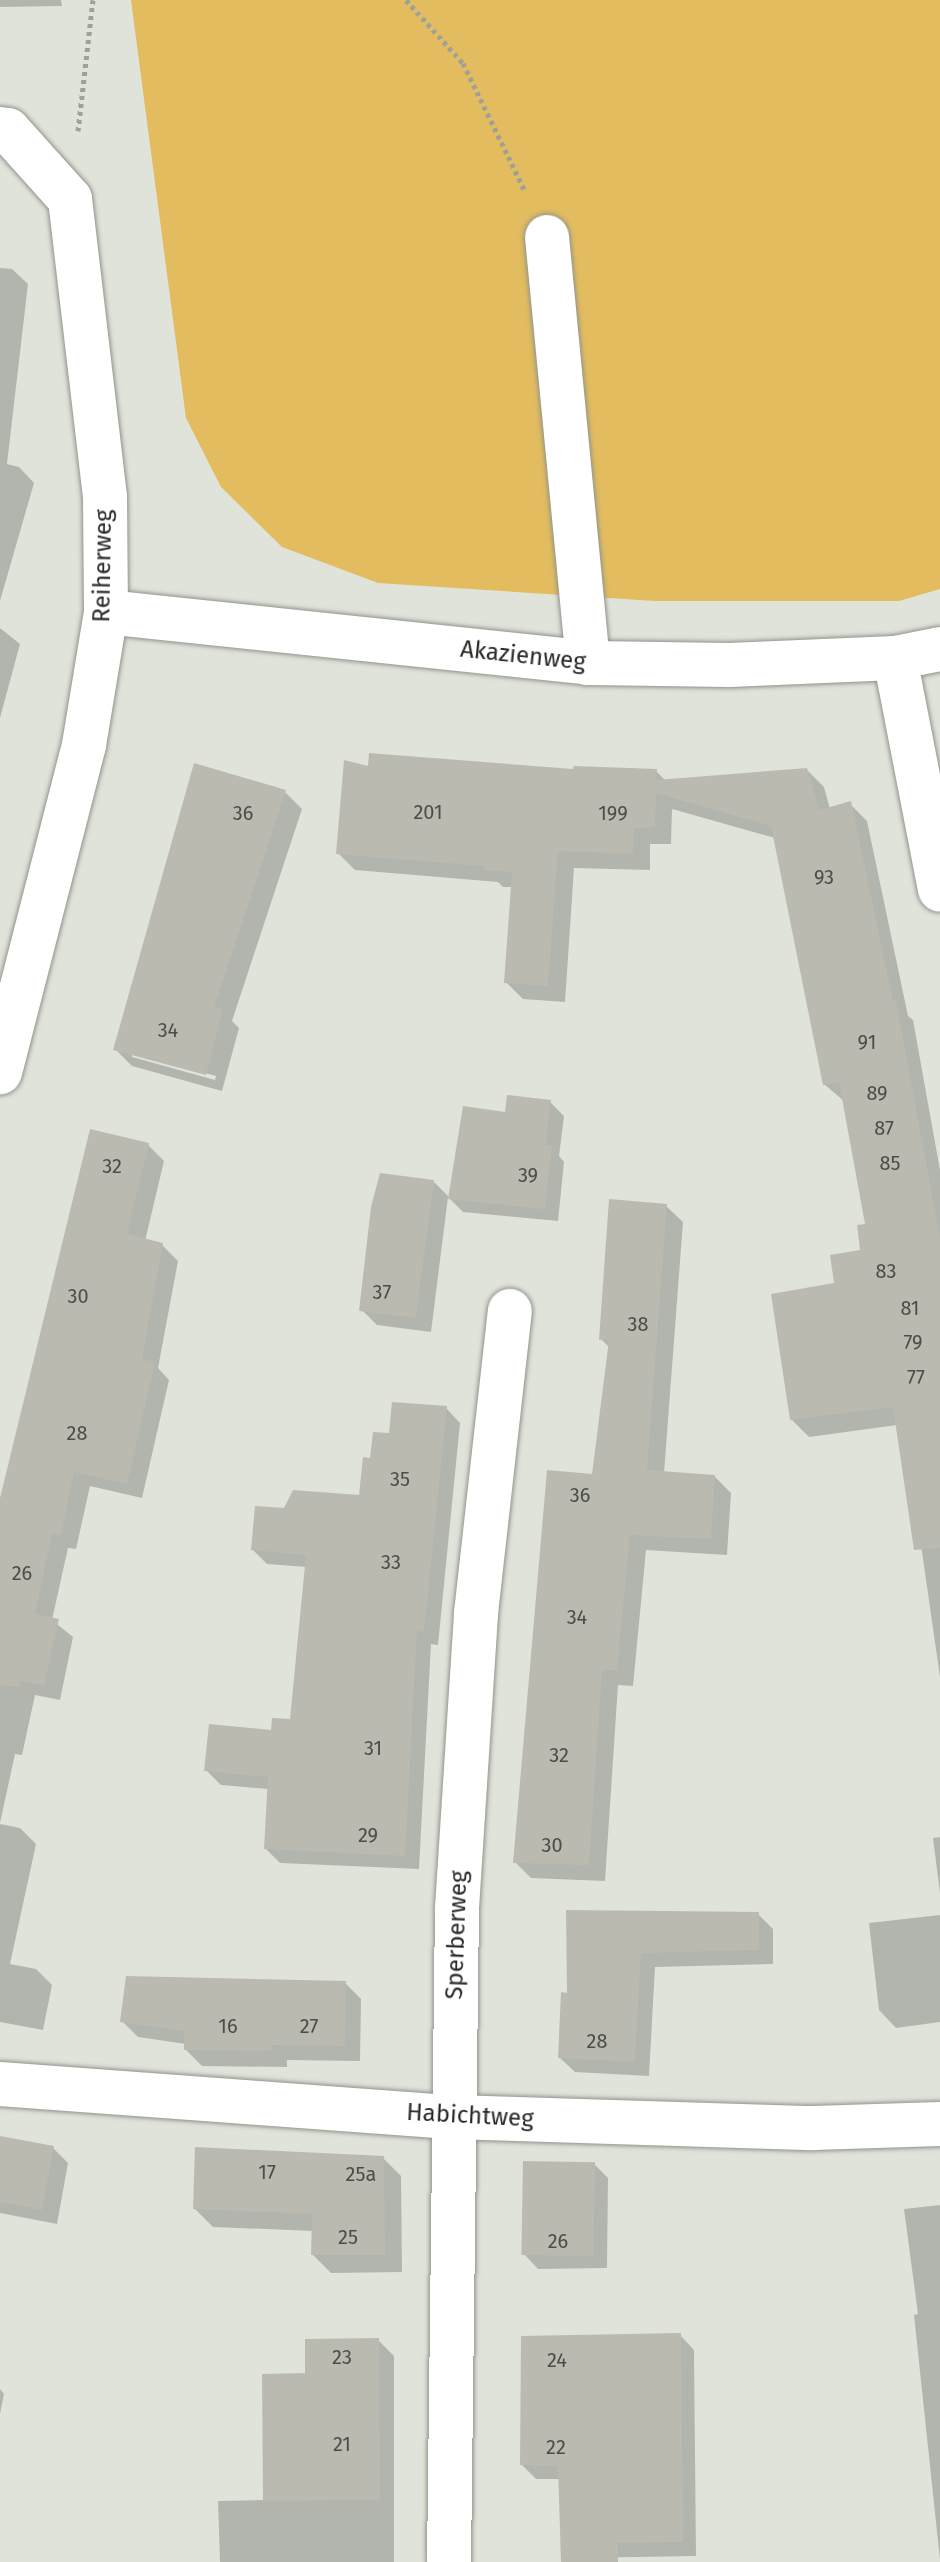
<!DOCTYPE html>
<style>
body{margin:0}
#map{position:relative;width:940px;height:2562px;overflow:hidden;background:#dfe3d9;font-family:"Fira Sans",sans-serif}
div>[style]{position:absolute}
[style*='--x']{left:calc(var(--x)*1px);top:calc(var(--y)*1px);width:calc(var(--w)*1px);rotate:calc(var(--a)*1deg)}
.green>*{inset:0;background:#e2bc5f}
.shadow>*{inset:0;background:#0003}
.building>*{inset:0;background:#bbbab1;transform-origin:0 0}
.path>*{height:5px;margin-top:-2.5px;transform-origin:0;background:repeating-linear-gradient(90deg,#9ea199 0 4px,transparent 0 8px)}
.roads{filter:drop-shadow(0 0 2px #91948b) drop-shadow(0 0 2px #91948b)}
.minor>*{height:44px;margin:-22px;padding:0 22px;transform-origin:22px;border-radius:22px;background:#fff}
span{translate:-50% -50%;white-space:nowrap;text-align:center;line-height:1.15;-webkit-text-stroke:8px #fff;paint-order:stroke}
.number-label{font-size:20px;color:#4c4d48}
.number-label span{-webkit-text-stroke-width:0}
.street-label{font-size:24px;color:#272925}
</style>
<div id="map">
<div class="green">
<div style="clip-path:polygon(131px 0,940px 0,940px 589px,899px 601px,655px 601px,378px 583px,282px 547px,221px 487px,186px 418px)"></div>
</div>
<div class="shadow">
<div style="clip-path:polygon(0 0,61px 0,62px 6px,0 7px)"></div>
<div style="clip-path:polygon(0 268px,12px 269px,28px 284px,7px 464px,19px 467px,34px 483px,0 601px)"></div>
<div style="clip-path:polygon(0 628px,20px 644px,0 718px)"></div>
<div style="clip-path:polygon(369px 769px,656px 771px,666px 781px,807px 770px,824px 787px,830px 809px,850px 804px,867px 821px,908px 1016px,913px 1020px,940px 1170px,940px 1677px,912px 1482px,897px 1425px,809px 1437px,791px 1419px,837px 1285px,862px 1252px,868px 1225px,844px 1101px,824px 1084px,775px 838px,672px 809px,671px 844px,650px 844px,650px 870px,574px 868px,565px 1002px,523px 999px,506px 982px,513px 887px,503px 887px,498px 882px,355px 870px,338px 853px)"></div>
<div style="clip-path:polygon(evenodd,285px 792px,302px 809px,232px 1021px,239px 1028px,222px 1091px,132px 1066px,115px 1049px,285px 792px,132px 1053px,216px 1076px,215px 1080px,132px 1057px,132px 1053px)"></div>
<div style="clip-path:polygon(550px 1102px,564px 1116px,559px 1156px,564px 1162px,558px 1221px,463px 1212px,448px 1197px,431px 1332px,377px 1325px,362px 1310px,434px 1182px,450px 1198px,507px 1114px)"></div>
<div style="clip-path:polygon(148px 1145px,164px 1161px,145px 1241px,162px 1245px,178px 1261px,158px 1368px,169px 1380px,142px 1498px,90px 1486px,76px 1549px,68px 1548px,52px 1620px,73px 1637px,60px 1700px,35px 1695px,22px 1755px,15px 1754px,0 1823px,0 1499px)"></div>
<div style="clip-path:polygon(666px 1206px,683px 1222px,664px 1473px,715px 1477px,731px 1493px,727px 1555px,646px 1550px,633px 1686px,618px 1685px,605px 1881px,531px 1878px,515px 1862px,593px 1477px,610px 1348px,601px 1339px)"></div>
<div style="clip-path:polygon(446px 1408px,460px 1423px,438px 1645px,431px 1644px,419px 1869px,280px 1863px,266px 1849px,269px 1789px,221px 1785px,206px 1770px,292px 1721px,307px 1567px,267px 1564px,253px 1550px,298px 1512px,361px 1497px,372px 1460px,390px 1435px)"></div>
<div style="clip-path:polygon(0 1824px,20px 1828px,36px 1844px,10px 1964px,36px 1969px,52px 1985px,43px 2030px,0 2022px)"></div>
<div style="clip-path:polygon(940px 1837px,940px 1893px,933px 1838px)"></div>
<div style="clip-path:polygon(568px 1912px,758px 1914px,773px 1929px,773px 1964px,655px 1967px,649px 2076px,575px 2072px,560px 2058px,569px 1995px)"></div>
<div style="clip-path:polygon(940px 1915px,940px 2022px,896px 2028px,879px 2010px,869px 1923px)"></div>
<div style="clip-path:polygon(345px 1983px,361px 1999px,360px 2061px,287px 2060px,287px 2067px,202px 2066px,186px 2050px,186px 2044px,138px 2037px,122px 2021px)"></div>
<div style="clip-path:polygon(0 2138px,53px 2148px,68px 2163px,57px 2224px,0 2213px)"></div>
<div style="clip-path:polygon(383px 2158px,401px 2176px,402px 2272px,331px 2273px,313px 2255px,314px 2231px,213px 2227px,195px 2209px)"></div>
<div style="clip-path:polygon(594px 2164px,608px 2178px,607px 2268px,538px 2269px,524px 2254px)"></div>
<div style="clip-path:polygon(940px 2205px,940px 2560px,914px 2315px,918px 2314px,904px 2209px)"></div>
<div style="clip-path:polygon(680px 2335px,694px 2350px,696px 2556px,576px 2558px,561px 2479px,536px 2479px,522px 2465px)"></div>
<div style="clip-path:polygon(378px 2340px,394px 2356px,394px 2562px,220px 2562px,218px 2501px,265px 2500px,307px 2375px)"></div>
<div style="clip-path:polygon(0 2389px,4px 2394px,0 2414px)"></div>
</div>
<div class="building">
<div style="clip-path:polygon(369px 753px,573px 769px,574px 766px,657px 769px,656px 780px,807px 768px,819px 810px,851px 801px,893px 1001px,896px 1001px,940px 1238px,940px 1548px,914px 1550px,893px 1407px,790px 1420px,771px 1294px,834px 1283px,830px 1255px,860px 1250px,857px 1225px,865px 1224px,839px 1082px,823px 1085px,771px 826px,656px 793px,655px 827px,634px 828px,633px 854px,558px 851px,548px 986px,504px 983px,512px 872px,484px 870px,484px 866px,336px 854px,344px 760px,368px 766px)"></div>
<div style="clip-path:polygon(194px 763px,286px 790px,214px 1007px,223px 1009px,206px 1075px,113px 1050px)"></div>
<div style="clip-path:polygon(507px 1095px,551px 1100px,546px 1145px,552px 1146px,545px 1209px,448px 1199px,463px 1106px,505px 1112px)"></div>
<div style="clip-path:polygon(90px 1129px,149px 1143px,127px 1234px,163px 1243px,142px 1359px,155px 1362px,127px 1484px,74px 1472px,61px 1535px,52px 1533px,35px 1614px,59px 1619px,44px 1685px,21px 1681px,20px 1687px,0 1685px,0 1498px)"></div>
<div style="clip-path:polygon(380px 1173px,434px 1180px,416px 1318px,359px 1311px,371px 1207px)"></div>
<div style="clip-path:polygon(609px 1199px,667px 1204px,647px 1470px,715px 1475px,711px 1539px,630px 1535px,617px 1670px,602px 1670px,589px 1865px,513px 1863px,547px 1470px,592px 1474px,609px 1340px,599px 1340px)"></div>
<div style="clip-path:polygon(392px 1402px,447px 1406px,424px 1632px,417px 1630px,405px 1856px,264px 1849px,268px 1777px,204px 1771px,209px 1724px,271px 1730px,272px 1718px,290px 1719px,306px 1555px,251px 1550px,255px 1506px,284px 1508px,293px 1490px,359px 1495px,363px 1457px,370px 1458px,373px 1432px,389px 1433px)"></div>
<div style="clip-path:polygon(566px 1910px,759px 1912px,759px 1950px,641px 1953px,635px 2062px,558px 2058px,561px 1992px,567px 1993px)"></div>
<div style="clip-path:polygon(126px 1976px,346px 1981px,345px 2046px,271px 2045px,271px 2051px,184px 2050px,184px 2031px,120px 2022px)"></div>
<div style="clip-path:polygon(0 2136px,54px 2146px,42px 2210px,0 2202px)"></div>
<div style="clip-path:polygon(195px 2147px,384px 2156px,385px 2255px,311px 2255px,312px 2214px,193px 2209px)"></div>
<div style="left:523px;top:2161px;width:72px;height:94px;rotate:1deg"></div>
<div style="clip-path:polygon(681px 2333px,683px 2542px,618px 2543px,618px 2562px,561px 2562px,558px 2466px,520px 2465px,521px 2336px)"></div>
<div style="clip-path:polygon(379px 2338px,380px 2500px,263px 2501px,262px 2374px,305px 2373px,305px 2339px)"></div>
</div>
<div class="path">
<div style="--x:406;--y:0;--w:85;--a:47.9"></div>
<div style="--x:463;--y:63;--w:142;--a:64.2"></div>
<div style="--x:78;--y:131;--w:132;--a:-83.5"></div>
</div>
<div class="roads">
<div class="minor">
<div style="--x:0;--y:129;--w:8;--a:7"></div>
<div style="--x:8;--y:130;--w:93;--a:48.1"></div>
<div style="--x:70;--y:199;--w:300;--a:83.3"></div>
<div style="--x:105;--y:497;--w:115;--a:89.5"></div>
<div style="--x:106;--y:612;--w:135;--a:99.4"></div>
<div style="--x:84;--y:745;--w:338;--a:104.4"></div>
<div style="--x:547;--y:237;--w:428;--a:84.5"></div>
<div style="--x:106;--y:612;--w:485;--a:6"></div>
<div style="--x:588;--y:663;--w:141;--a:0.8"></div>
<div style="--x:729;--y:665;--w:166;--a:-2.4"></div>
<div style="--x:895;--y:658;--w:46;--a:-11.3"></div>
<div style="--x:895;--y:658;--w:236;--a:79"></div>
<div style="--x:0;--y:2084;--w:454;--a:4.2"></div>
<div style="--x:453;--y:2117;--w:360;--a:1.8"></div>
<div style="--x:813;--y:2128;--w:127;--a:-1.8"></div>
<div style="--x:449;--y:2562;--w:654;--a:-89.3"></div>
<div style="--x:457;--y:1908;--w:296;--a:-86.3"></div>
<div style="--x:476;--y:1613;--w:304;--a:-83.6"></div>
</div>
</div>
<div class="number-label">
<span style="left:428px;top:812px">201</span>
<span style="left:243px;top:813px">36</span>
<span style="left:613px;top:813px">199</span>
<span style="left:824px;top:877px">93</span>
<span style="left:168px;top:1030px">34</span>
<span style="left:867px;top:1042px">91</span>
<span style="left:877px;top:1093px">89</span>
<span style="left:884px;top:1128px">87</span>
<span style="left:890px;top:1163px">85</span>
<span style="left:112px;top:1166px">32</span>
<span style="left:528px;top:1175px">39</span>
<span style="left:886px;top:1271px">83</span>
<span style="left:382px;top:1292px">37</span>
<span style="left:78px;top:1296px">30</span>
<span style="left:910px;top:1308px">81</span>
<span style="left:638px;top:1324px">38</span>
<span style="left:913px;top:1342px">79</span>
<span style="left:916px;top:1377px">77</span>
<span style="left:77px;top:1433px">28</span>
<span style="left:400px;top:1479px">35</span>
<span style="left:580px;top:1495px">36</span>
<span style="left:391px;top:1562px">33</span>
<span style="left:22px;top:1573px">26</span>
<span style="left:577px;top:1617px">34</span>
<span style="left:373px;top:1748px">31</span>
<span style="left:559px;top:1755px">32</span>
<span style="left:368px;top:1835px">29</span>
<span style="left:552px;top:1845px">30</span>
<span style="left:228px;top:2026px">16</span>
<span style="left:309px;top:2026px">27</span>
<span style="left:597px;top:2041px">28</span>
<span style="left:267px;top:2172px">17</span>
<span style="left:361px;top:2174px">25a</span>
<span style="left:348px;top:2237px">25</span>
<span style="left:558px;top:2241px">26</span>
<span style="left:342px;top:2357px">23</span>
<span style="left:557px;top:2360px">24</span>
<span style="left:342px;top:2444px">21</span>
<span style="left:556px;top:2447px">22</span>
</div>
<div class="street-label">
<span style="left:103px;top:566px;rotate:-89deg">Reiherweg</span>
<span style="left:523px;top:656px;rotate:6deg">Akazienweg</span>
<span style="left:457px;top:1935px;rotate:-88deg">Sperberweg</span>
<span style="left:470px;top:2116px;rotate:3deg">Habichtweg</span>
</div>
</div>
